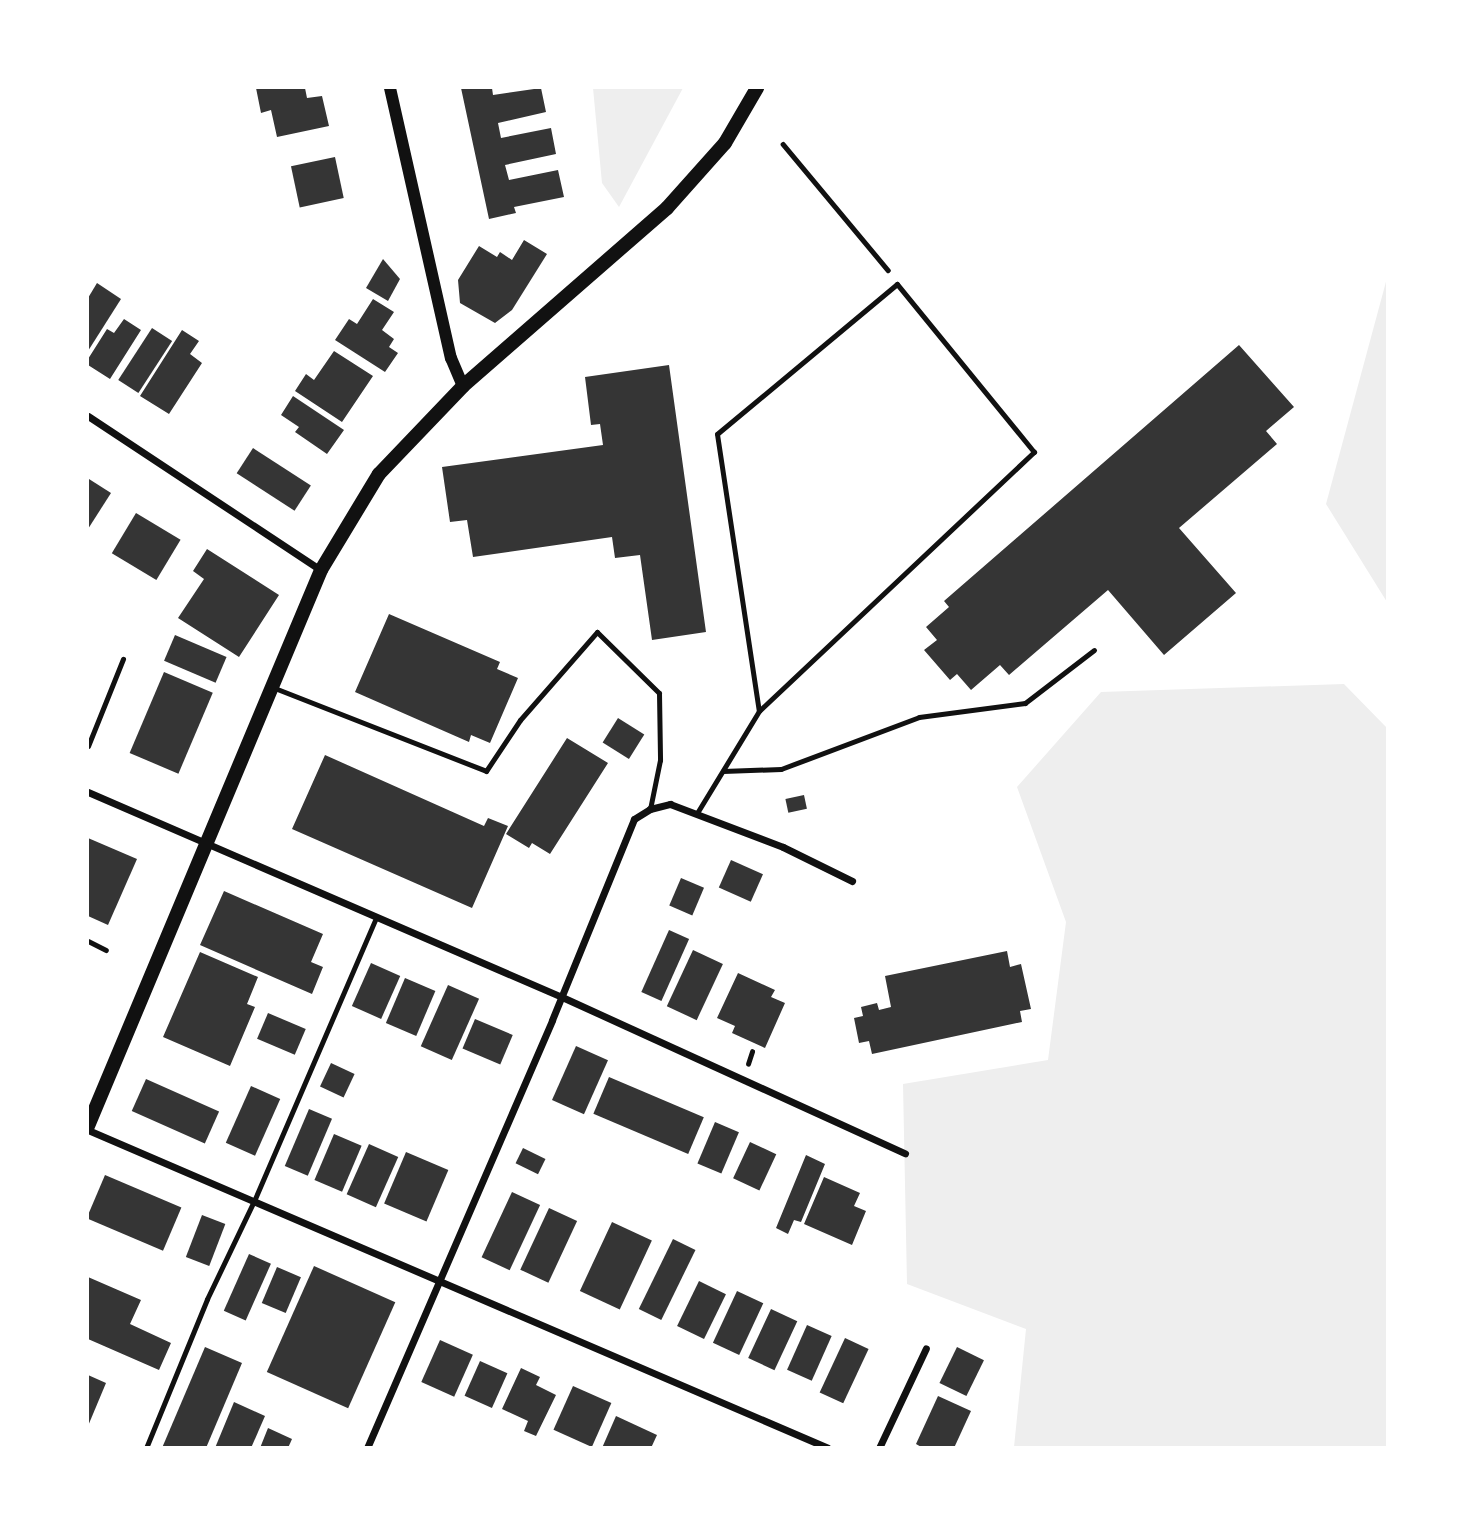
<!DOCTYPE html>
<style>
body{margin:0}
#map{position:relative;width:1475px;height:1535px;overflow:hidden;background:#fff;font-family:"Nunito Sans",sans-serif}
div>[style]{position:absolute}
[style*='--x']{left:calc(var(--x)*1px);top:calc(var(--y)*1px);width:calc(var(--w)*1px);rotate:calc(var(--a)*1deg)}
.green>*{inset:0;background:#eee}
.building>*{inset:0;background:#353535;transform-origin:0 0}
.path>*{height:4.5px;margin:-2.25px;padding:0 2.25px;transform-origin:2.25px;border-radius:2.25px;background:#111}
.service>*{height:5px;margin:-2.5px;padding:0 2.5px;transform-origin:2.5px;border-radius:2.5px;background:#111}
.minor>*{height:7px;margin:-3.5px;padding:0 3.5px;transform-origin:3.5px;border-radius:3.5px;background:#111}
.tertiary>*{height:12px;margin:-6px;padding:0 6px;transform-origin:6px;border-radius:6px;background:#111}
.secondary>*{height:14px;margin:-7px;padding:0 7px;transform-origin:7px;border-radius:7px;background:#111}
span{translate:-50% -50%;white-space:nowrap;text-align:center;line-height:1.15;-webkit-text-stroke:7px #fff;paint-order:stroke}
.frame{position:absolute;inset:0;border:89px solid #fff;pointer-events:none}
</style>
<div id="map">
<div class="green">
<div style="clip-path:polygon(593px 88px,683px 88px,619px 207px,602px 183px)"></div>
<div style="clip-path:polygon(1387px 278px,1387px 602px,1326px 504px)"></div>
<div style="clip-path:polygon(1344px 684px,1387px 728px,1387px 1447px,1014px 1447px,1026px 1329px,907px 1284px,903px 1084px,1048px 1060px,1066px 922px,1017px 787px,1101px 692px)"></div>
</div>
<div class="building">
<div style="clip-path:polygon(256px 88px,305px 88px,307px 98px,322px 96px,329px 126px,277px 137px,271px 110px,261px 113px)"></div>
<div style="clip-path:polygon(461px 88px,492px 88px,493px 95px,541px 88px,546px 112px,498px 123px,501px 138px,551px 128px,556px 154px,505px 165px,509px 180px,558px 170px,564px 197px,514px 207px,516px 213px,489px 219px)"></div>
<div style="left:335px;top:157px;width:42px;height:45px;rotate:78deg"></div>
<div style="clip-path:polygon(524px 240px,547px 254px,512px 310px,495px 323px,460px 303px,458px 280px,479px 246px,497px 257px,500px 252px,512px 260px)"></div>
<div style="clip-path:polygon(383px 259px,400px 279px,388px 301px,366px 288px)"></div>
<div style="clip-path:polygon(97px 283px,121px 299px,88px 351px,88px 298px)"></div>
<div style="clip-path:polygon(373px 299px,394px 312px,382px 330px,394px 339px,389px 347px,398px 353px,385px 372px,335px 340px,349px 319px,357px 324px)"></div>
<div style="clip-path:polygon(124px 319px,141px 330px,110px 379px,88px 365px,88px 359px,107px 329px,114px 333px)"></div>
<div style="left:152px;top:328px;width:24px;height:62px;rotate:33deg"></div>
<div style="clip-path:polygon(182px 330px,199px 341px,190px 354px,202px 363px,169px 414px,140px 396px)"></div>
<div style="clip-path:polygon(1239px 345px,1294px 407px,1266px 431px,1277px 444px,1179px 528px,1236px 593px,1164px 655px,1108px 590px,1009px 675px,1000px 665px,971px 690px,957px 674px,950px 680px,924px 650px,937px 640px,926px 627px,949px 607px,944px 601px)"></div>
<div style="clip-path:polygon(334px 351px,373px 376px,342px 422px,295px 391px,306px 374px,314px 380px)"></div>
<div style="clip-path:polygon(669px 365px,706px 632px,652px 640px,640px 555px,615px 558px,612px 537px,473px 557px,467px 520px,450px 522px,442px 467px,603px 445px,600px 424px,591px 425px,585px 377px)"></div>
<div style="clip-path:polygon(293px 396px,344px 430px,327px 454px,295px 432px,299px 427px,281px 415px)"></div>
<div style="left:253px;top:448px;width:69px;height:30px;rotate:33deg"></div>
<div style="clip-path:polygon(89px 479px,111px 493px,88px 529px,88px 482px)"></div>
<div style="left:136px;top:513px;width:52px;height:47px;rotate:31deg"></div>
<div style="clip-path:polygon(207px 549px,279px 595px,239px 657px,178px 618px,204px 579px,193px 571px)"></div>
<div style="clip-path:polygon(389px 614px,500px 662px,497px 669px,518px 678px,490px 743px,471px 735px,469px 742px,355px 692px)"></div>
<div style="left:175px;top:635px;width:56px;height:28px;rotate:23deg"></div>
<div style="left:164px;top:672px;width:53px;height:88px;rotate:23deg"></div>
<div style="left:618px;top:718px;width:31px;height:29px;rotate:32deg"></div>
<div style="clip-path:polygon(567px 738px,608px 763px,550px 854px,532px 843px,529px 848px,506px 834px)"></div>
<div style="clip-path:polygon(325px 755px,484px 826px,488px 818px,508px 826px,472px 908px,292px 829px)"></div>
<div style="left:804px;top:795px;width:14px;height:19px;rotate:78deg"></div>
<div style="clip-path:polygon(88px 838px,137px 859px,108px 925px,88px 916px)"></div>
<div style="left:731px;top:860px;width:35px;height:30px;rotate:24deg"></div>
<div style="left:681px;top:878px;width:25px;height:30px;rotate:23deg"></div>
<div style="clip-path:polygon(224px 891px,323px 934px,311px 962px,323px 967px,312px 994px,200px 945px)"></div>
<div style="left:669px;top:930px;width:22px;height:68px;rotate:24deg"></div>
<div style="left:693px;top:950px;width:33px;height:62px;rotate:25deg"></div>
<div style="clip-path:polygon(1007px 951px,1010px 967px,1021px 964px,1031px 1009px,1020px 1011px,1022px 1022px,872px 1054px,869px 1041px,859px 1043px,854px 1018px,863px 1016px,861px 1007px,877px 1003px,879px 1010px,891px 1007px,885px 976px)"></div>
<div style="clip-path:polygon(200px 952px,258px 977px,247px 1004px,255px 1007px,230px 1066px,163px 1037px)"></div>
<div style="left:371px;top:963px;width:32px;height:47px;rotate:24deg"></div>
<div style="clip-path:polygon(738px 973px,775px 990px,771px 997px,785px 1003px,765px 1048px,732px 1033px,735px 1026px,717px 1018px)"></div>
<div style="left:405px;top:978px;width:33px;height:49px;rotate:23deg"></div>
<div style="left:448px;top:985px;width:34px;height:67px;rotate:24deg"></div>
<div style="left:268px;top:1013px;width:41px;height:28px;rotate:23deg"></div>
<div style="left:475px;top:1019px;width:41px;height:32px;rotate:23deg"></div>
<div style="left:576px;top:1046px;width:35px;height:59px;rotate:24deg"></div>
<div style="left:331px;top:1063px;width:26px;height:26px;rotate:25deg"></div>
<div style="left:609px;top:1077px;width:103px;height:40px;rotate:23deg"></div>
<div style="left:146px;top:1079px;width:80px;height:35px;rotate:24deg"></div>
<div style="left:251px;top:1086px;width:32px;height:62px;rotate:24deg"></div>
<div style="left:309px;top:1109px;width:25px;height:62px;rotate:23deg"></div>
<div style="left:715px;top:1122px;width:26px;height:45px;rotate:23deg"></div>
<div style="left:334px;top:1134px;width:30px;height:50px;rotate:23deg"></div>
<div style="left:750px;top:1142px;width:29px;height:40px;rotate:25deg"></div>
<div style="left:369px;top:1144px;width:32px;height:55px;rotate:24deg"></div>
<div style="left:523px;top:1148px;width:25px;height:17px;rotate:26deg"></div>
<div style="left:406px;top:1152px;width:46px;height:56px;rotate:23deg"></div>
<div style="clip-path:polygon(806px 1155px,825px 1164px,801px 1222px,794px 1220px,788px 1234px,776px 1228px)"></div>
<div style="left:105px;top:1175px;width:83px;height:47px;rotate:23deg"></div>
<div style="clip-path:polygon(824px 1177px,860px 1193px,854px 1206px,866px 1211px,852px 1245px,804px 1224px)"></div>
<div style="left:512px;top:1192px;width:31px;height:72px;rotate:25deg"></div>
<div style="left:549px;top:1208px;width:31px;height:68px;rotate:25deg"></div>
<div style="left:202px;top:1215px;width:25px;height:45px;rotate:21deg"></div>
<div style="left:612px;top:1222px;width:44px;height:76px;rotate:25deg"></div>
<div style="left:673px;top:1239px;width:25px;height:78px;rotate:26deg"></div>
<div style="left:249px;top:1254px;width:24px;height:62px;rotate:24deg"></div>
<div style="left:314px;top:1266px;width:89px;height:116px;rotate:24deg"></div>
<div style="left:277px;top:1267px;width:26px;height:39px;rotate:23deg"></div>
<div style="clip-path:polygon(88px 1277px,141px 1300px,130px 1324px,171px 1343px,159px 1370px,88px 1339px)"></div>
<div style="left:699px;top:1281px;width:30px;height:50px;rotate:26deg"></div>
<div style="left:737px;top:1291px;width:29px;height:57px;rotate:25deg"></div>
<div style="left:771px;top:1309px;width:29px;height:54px;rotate:25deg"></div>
<div style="left:807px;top:1325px;width:27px;height:49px;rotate:24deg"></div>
<div style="left:845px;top:1338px;width:26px;height:60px;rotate:25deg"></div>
<div style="left:440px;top:1340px;width:36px;height:46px;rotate:24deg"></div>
<div style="clip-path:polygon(205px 1347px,242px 1363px,206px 1448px,162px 1448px)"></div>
<div style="left:957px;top:1347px;width:30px;height:40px;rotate:26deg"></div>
<div style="left:480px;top:1361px;width:30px;height:38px;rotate:24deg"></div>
<div style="clip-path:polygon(521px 1368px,540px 1377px,536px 1385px,556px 1395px,536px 1436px,524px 1431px,528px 1421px,502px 1409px)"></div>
<div style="clip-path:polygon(88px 1375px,106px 1383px,88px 1426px)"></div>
<div style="left:573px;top:1386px;width:42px;height:48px;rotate:24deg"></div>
<div style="clip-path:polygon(938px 1396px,971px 1411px,954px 1448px,923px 1448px,916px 1444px)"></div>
<div style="clip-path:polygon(234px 1402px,265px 1416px,251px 1448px,215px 1448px)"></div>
<div style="clip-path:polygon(616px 1416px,657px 1435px,651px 1448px,602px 1448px)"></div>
<div style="clip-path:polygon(268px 1428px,292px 1439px,288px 1448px,260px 1448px)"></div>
</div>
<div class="path">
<div style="--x:783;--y:144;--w:164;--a:50.2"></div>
<div style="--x:748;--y:1064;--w:13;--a:-72"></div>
</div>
<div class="service">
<div style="--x:272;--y:687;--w:230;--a:21.4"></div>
<div style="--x:486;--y:771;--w:61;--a:-56.3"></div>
<div style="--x:520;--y:720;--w:117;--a:-48.8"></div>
<div style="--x:597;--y:632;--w:87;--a:44.5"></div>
<div style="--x:659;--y:693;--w:67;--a:89.1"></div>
<div style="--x:660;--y:760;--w:50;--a:101.5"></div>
<div style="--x:88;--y:746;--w:94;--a:-68.1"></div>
<div style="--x:723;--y:771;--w:58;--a:-2"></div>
<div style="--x:781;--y:769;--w:147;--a:-20.6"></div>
<div style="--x:919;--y:717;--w:107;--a:-7.5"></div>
<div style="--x:1025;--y:703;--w:87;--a:-37.5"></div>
<div style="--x:697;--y:813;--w:119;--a:-58.7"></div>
<div style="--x:759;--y:711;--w:378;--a:-43.3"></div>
<div style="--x:1034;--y:452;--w:217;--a:-129.2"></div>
<div style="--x:897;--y:284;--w:234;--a:140.2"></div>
<div style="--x:717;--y:434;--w:280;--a:81.4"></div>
<div style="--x:88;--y:941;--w:20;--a:27"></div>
<div style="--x:146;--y:1448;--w:161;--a:-67.7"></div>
<div style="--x:207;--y:1299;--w:109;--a:-64.4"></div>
<div style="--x:254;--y:1201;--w:308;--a:-66.7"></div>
</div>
<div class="minor">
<div style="--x:88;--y:416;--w:279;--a:33.5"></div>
<div style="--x:88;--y:792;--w:516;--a:23.39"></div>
<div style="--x:562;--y:997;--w:377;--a:24.5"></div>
<div style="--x:88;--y:1130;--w:805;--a:23.25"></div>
<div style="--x:367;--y:1448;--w:466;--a:-66.6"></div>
<div style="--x:552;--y:1020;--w:217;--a:-67.8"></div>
<div style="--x:634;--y:819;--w:19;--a:-32"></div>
<div style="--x:650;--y:809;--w:21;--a:-14"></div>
<div style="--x:670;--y:804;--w:121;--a:20.8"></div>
<div style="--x:783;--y:847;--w:77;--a:26.2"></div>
<div style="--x:879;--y:1448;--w:110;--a:-64.8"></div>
</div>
<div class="tertiary">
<div style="--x:390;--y:88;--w:277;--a:77.3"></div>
<div style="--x:451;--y:358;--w:30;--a:67"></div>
</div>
<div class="secondary">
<div style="--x:88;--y:1126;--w:603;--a:-67.26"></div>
<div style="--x:321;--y:570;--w:112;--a:-58.9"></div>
<div style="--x:379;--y:474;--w:122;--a:-46.3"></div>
<div style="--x:463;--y:386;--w:271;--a:-41.1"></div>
<div style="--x:667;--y:208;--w:87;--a:-48.3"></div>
<div style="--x:725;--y:143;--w:64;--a:-59.8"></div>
</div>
<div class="frame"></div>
</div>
